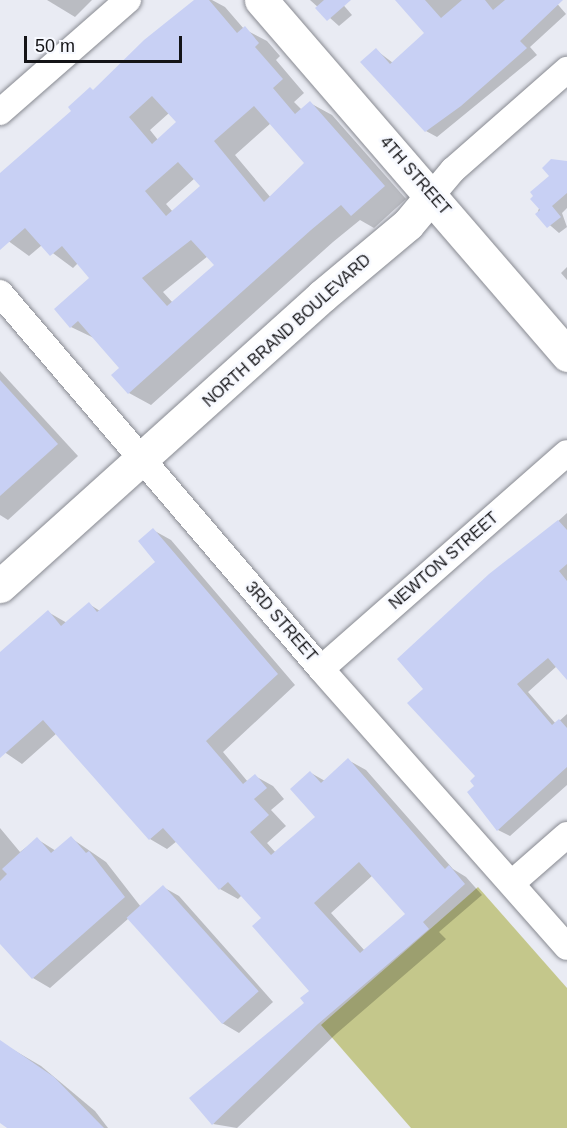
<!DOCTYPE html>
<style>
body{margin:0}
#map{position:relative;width:567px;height:1128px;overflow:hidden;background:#e9ebf3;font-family:Arial,sans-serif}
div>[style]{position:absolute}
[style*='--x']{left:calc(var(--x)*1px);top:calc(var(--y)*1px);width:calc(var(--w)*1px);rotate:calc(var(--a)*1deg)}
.green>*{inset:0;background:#c4c78b}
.shadow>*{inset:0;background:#0003}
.building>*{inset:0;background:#c8d0f4;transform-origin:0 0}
.roads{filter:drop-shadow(0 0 2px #888a91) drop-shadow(0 0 2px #888a91)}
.street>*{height:26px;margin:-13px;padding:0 13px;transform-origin:13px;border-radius:13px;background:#fff}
.secondary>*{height:33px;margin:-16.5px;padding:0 16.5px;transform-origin:16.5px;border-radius:16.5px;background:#fff}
span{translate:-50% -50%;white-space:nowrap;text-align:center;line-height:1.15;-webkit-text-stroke:5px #f7f9ff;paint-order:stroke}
.street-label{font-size:16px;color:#141417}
.scale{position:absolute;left:24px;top:36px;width:158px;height:27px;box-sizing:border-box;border:3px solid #141417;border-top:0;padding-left:8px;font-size:18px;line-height:21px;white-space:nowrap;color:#141417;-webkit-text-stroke:4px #f7f9ff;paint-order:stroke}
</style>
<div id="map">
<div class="green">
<div style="clip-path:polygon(478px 887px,567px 988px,567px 1128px,411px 1128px,321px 1025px)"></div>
</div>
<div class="shadow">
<div style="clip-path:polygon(47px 0,92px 0,75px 17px)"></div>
<div style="clip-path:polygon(evenodd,195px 0,212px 0,225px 7px,244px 29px,267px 41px,280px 56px,276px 60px,304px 93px,294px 102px,302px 110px,310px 103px,332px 115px,406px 199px,374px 228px,360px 220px,333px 242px,151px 405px,129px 393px,121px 368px,94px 338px,71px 327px,91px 278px,78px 263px,73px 268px,42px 245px,29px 256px,0 235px,0 176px,195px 0,169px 113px,178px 122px,158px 140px,150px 130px,169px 113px,195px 0,271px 123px,306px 163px,271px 198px,235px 155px,271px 123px,195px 0,195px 178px,202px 186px,173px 212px,166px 204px,195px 178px,195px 0,208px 256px,216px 265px,173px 303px,163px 292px,208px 256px)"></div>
<div style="clip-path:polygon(310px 0,339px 0,352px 15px,339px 26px)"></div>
<div style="clip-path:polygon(397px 0,554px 0,566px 14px,530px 47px,537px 55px,437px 137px,426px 131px,376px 50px,393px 63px,437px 47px)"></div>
<div style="clip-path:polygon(567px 166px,567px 208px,562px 213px,567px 227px,559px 233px,537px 214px,551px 176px)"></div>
<div style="clip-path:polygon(567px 267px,567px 280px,561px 273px)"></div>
<div style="clip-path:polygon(0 371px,78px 456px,8px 520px,0 515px)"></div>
<div style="clip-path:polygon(567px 513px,567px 678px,557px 666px,528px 692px,556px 724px,567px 714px,567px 785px,510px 836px,498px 830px,476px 786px,477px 777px,409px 703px,425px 689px,545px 533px)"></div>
<div style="clip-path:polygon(evenodd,153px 530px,171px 540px,295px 685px,223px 752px,248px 782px,255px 776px,273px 786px,284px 799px,271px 810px,286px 826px,267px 843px,276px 853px,318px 817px,311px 773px,325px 781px,348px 760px,366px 770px,453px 869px,466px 877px,482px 895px,439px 932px,446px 939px,336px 1034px,237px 1128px,213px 1124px,306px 1003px,311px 991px,263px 918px,242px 895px,238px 899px,220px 889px,177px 841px,167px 849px,150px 839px,57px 733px,22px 764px,0 749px,0 654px,48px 612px,67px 623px,89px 604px,100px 611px,158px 562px,153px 530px,373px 875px,407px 914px,365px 951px,331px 913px,373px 875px)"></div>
<div style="clip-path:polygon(0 828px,20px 852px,37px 839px,56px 851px,71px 838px,106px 862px,141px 907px,163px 887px,179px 896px,273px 1002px,239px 1033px,222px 1023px,129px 918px,50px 988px,33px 978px,0 941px)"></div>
<div style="clip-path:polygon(0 1042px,41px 1066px,95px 1111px,108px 1128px,9px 1128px,0 1122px)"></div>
</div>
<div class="building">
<div style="clip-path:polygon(evenodd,194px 0,209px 0,237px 33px,245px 26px,259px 43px,255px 47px,283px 79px,273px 88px,295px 114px,310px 101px,385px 186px,351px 216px,341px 205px,311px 230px,128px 394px,111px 375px,119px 368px,78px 321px,70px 328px,54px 309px,89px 278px,62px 246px,50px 256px,25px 228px,0 250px,0 173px,71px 111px,68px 107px,90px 87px,93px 90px,144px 40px,194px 0,152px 96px,176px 122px,152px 144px,129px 117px,152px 96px,194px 0,254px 106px,304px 163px,264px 202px,214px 141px,254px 106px,194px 0,178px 162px,200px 186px,166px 216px,145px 191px,178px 162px,194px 0,191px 240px,214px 265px,167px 306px,142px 278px,191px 240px)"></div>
<div style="clip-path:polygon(324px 0,351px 0,327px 21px,315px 8px)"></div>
<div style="clip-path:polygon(395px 0,425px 0,441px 18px,462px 0,485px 0,493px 10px,505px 0,563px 0,520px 41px,527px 48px,461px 106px,425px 132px,360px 62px,376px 48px,390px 64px,424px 33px)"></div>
<div style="clip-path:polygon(551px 159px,567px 161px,567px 193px,552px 206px,561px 217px,547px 228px,535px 214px,540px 210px,530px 199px,533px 196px,530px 192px,549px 176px,542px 168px)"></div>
<div style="clip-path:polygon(0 380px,58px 444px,0 496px)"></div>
<div style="clip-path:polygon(558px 520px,567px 530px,567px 564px,559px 571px,567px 581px,567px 680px,548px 658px,517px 684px,552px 725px,559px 719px,567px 728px,567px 767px,497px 831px,467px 792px,474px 786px,470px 781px,475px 776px,407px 703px,423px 689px,397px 659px,489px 574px)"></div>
<div style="clip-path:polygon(evenodd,153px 528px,278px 674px,206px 741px,243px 784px,255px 774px,267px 788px,254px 799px,269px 815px,250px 832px,271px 855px,315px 817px,290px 789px,310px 771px,321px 783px,348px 758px,445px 869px,449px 865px,465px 884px,423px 922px,429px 929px,318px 1024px,212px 1125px,189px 1098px,304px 1003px,300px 998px,309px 991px,252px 926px,261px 918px,228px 882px,219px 890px,163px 828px,149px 840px,43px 720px,0 758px,0 652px,48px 610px,61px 626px,89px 602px,97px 612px,155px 562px,138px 541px,153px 528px,359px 862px,405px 914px,360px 953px,314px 903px,359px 862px)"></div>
<div style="clip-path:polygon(71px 836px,86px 853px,89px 851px,125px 897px,32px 979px,0 944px,0 881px,7px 874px,2px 869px,37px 837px,51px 853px)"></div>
<div style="left:163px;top:885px;width:143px;height:49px;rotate:48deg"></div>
<div style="clip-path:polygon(0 1040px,54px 1077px,104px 1128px,7px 1128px,0 1123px)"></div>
</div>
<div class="roads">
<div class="street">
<div style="--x:0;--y:112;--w:170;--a:-41.2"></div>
<div style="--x:432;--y:195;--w:33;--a:-50"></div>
<div style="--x:453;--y:170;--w:152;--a:-41.3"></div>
<div style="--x:0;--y:293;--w:494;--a:49.5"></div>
<div style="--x:321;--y:669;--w:371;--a:48.5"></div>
<div style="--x:321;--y:669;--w:327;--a:-41.3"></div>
<div style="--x:512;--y:883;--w:73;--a:-41.1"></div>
</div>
<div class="secondary">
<div style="--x:261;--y:0;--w:469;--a:49.2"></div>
<div style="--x:0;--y:586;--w:433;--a:-42"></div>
<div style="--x:322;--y:296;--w:112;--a:-39.9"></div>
<div style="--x:408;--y:224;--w:38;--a:-50"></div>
</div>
</div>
<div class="street-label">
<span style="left:415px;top:176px;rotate:49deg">4TH STREET</span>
<span style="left:287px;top:331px;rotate:-42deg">NORTH BRAND BOULEVARD</span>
<span style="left:444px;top:561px;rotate:-41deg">NEWTON STREET</span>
<span style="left:281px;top:622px;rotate:49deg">3RD STREET</span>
</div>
<div class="scale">50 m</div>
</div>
